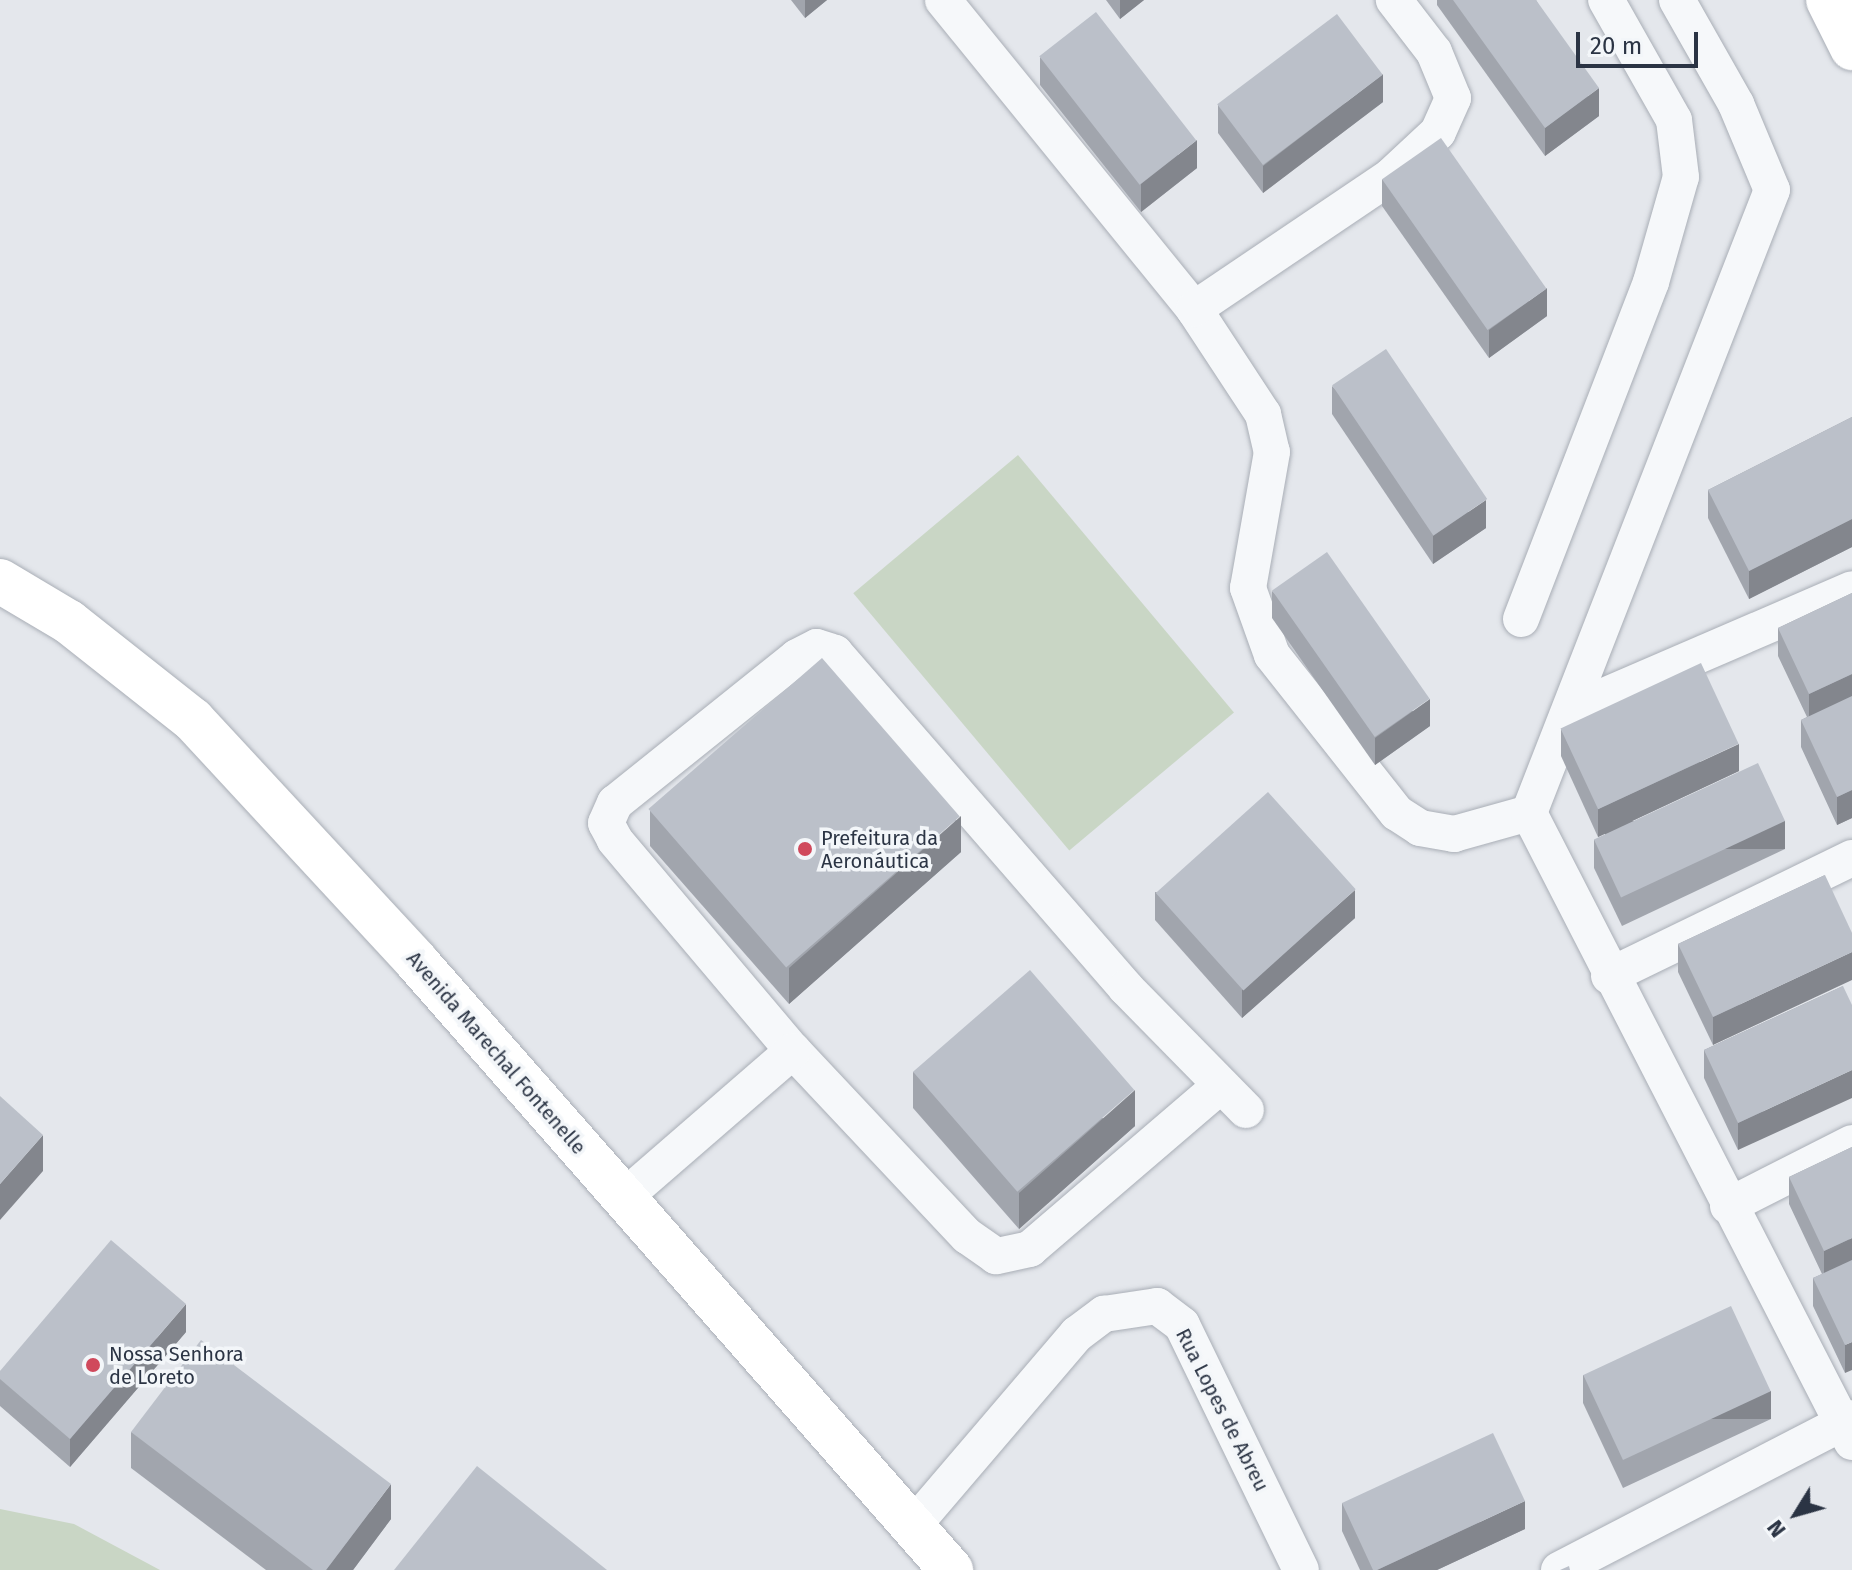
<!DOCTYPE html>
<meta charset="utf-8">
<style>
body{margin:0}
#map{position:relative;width:1852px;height:1570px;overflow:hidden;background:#e4e7ec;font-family:"Fira Sans",sans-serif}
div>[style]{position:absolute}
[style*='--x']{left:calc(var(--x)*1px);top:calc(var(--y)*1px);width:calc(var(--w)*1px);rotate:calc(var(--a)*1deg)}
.green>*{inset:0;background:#c9d6c5;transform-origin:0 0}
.roads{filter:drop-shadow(0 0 2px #a9aeb6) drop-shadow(0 0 2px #a9aeb6)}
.street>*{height:36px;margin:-18px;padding:0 18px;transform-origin:18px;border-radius:18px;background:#f6f8fa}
.secondary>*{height:44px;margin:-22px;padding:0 22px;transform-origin:22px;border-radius:22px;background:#fff}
.primary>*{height:44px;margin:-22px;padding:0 22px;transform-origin:22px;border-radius:22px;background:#fff}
.wall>*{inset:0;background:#a1a5ad}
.shaded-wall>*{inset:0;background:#83868d;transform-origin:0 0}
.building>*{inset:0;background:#bbc0c9;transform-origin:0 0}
.dots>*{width:22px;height:22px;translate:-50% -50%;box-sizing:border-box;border:4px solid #f3f6f9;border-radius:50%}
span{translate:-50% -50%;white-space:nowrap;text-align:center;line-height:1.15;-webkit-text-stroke:7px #f3f6f9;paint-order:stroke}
.poi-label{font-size:20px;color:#2b3444}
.left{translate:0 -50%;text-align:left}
.street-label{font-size:20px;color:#2b3444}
.north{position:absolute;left:1756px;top:1474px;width:80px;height:80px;-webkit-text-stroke:6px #f3f6f9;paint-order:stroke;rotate:233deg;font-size:22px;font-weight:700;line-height:32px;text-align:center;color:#2b3444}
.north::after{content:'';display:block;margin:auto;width:28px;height:36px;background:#2b3444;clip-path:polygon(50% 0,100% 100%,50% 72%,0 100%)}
.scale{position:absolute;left:1576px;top:32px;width:122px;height:36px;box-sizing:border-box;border:4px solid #2b3444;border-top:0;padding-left:10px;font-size:24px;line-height:28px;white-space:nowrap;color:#2b3444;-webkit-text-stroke:6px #f3f6f9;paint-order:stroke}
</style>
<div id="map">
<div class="green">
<div style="left:1018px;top:455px;width:336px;height:215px;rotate:50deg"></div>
<div style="clip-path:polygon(0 1509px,74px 1524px,160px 1570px,0 1570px)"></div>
</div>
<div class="roads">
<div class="street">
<div style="--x:943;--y:0;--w:398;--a:50.9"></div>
<div style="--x:1194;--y:309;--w:126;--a:56.7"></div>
<div style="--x:1263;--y:414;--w:39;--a:77"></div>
<div style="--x:1272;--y:452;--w:138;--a:100"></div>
<div style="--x:1248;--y:588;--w:71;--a:70.3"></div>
<div style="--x:1272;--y:655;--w:201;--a:51.7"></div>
<div style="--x:1397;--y:813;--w:27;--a:33"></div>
<div style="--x:1420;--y:828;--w:35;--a:10"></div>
<div style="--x:1454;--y:834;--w:78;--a:-15.6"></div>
<div style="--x:1677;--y:0;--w:120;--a:60.4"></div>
<div style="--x:1736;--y:104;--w:93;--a:67.3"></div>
<div style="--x:1772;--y:190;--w:669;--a:111.31"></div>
<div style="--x:1529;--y:813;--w:707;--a:62.82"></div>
<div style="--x:1194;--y:309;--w:238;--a:-34"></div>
<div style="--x:1391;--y:176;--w:64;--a:-43.1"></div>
<div style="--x:1438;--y:132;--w:37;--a:-66"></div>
<div style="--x:1453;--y:98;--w:50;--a:-112.4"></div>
<div style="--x:1434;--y:52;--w:66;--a:-127.6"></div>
<div style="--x:1521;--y:619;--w:361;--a:-68.9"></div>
<div style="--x:1651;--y:282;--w:109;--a:-74.1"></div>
<div style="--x:1681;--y:177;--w:57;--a:-97"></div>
<div style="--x:1674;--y:120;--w:138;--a:-119.5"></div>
<div style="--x:1574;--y:709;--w:303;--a:-23.3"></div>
<div style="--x:1609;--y:976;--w:270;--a:-25.9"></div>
<div style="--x:1220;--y:1086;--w:250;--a:139.4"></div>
<div style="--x:1030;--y:1249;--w:35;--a:168"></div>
<div style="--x:996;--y:1256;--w:35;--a:-145"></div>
<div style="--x:967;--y:1236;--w:254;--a:-133.2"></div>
<div style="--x:793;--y:1051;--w:276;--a:-130.2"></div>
<div style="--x:615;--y:840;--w:19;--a:-118"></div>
<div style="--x:606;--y:823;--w:22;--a:-66"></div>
<div style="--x:615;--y:803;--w:233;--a:-38.7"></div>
<div style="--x:797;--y:657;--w:22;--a:-27"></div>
<div style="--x:817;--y:647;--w:19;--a:18"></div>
<div style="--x:835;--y:653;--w:444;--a:49"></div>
<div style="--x:1126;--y:988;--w:171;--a:45.5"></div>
<div style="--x:623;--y:1198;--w:225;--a:-40.9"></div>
<div style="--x:1728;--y:1206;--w:139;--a:-26.9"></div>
<div style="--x:912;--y:1527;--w:254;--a:-49.5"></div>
<div style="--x:1077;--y:1334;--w:34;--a:-37"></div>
<div style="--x:1104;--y:1314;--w:54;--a:-8.6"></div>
<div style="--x:1157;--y:1306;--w:31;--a:37"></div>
<div style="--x:1182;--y:1325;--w:272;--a:64.1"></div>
<div style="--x:1559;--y:1570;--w:330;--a:-27.4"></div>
</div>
<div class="secondary">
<div style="--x:0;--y:581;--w:80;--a:30.7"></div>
<div style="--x:69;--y:622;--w:158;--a:38.3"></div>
<div style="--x:193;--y:720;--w:328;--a:47.2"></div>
<div style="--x:416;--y:961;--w:811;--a:48.7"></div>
</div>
<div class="primary">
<div style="--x:1828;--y:0;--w:54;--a:63.4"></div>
</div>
</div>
<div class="wall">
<div style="clip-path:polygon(791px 0,827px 0,805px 18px)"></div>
<div style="clip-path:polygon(1106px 0,1144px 0,1120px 19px)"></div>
<div style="clip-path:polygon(1437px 0,1536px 0,1599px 116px,1545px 156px,1437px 5px)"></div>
<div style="clip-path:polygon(1040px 57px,1197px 168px,1141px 212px,1040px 85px)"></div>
<div style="clip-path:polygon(1383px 102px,1263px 193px,1218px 133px,1218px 105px)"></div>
<div style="clip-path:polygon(1382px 179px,1547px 316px,1489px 358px,1382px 206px)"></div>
<div style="clip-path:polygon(1332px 386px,1486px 528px,1433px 564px,1332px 414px)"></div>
<div style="clip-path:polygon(1852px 417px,1852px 547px,1749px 599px,1708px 518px,1708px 490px)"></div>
<div style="clip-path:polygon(1272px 591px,1430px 726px,1375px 765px,1272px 618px)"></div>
<div style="clip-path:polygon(1852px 593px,1852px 818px,1837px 825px,1801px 747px,1801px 720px,1807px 717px,1778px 656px,1778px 628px)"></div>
<div style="clip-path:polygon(1561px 729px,1739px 771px,1598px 837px,1561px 756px)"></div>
<div style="clip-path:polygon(650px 810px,961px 852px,789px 1004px,650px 846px)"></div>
<div style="clip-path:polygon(1594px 840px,1785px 849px,1622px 926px,1594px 868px)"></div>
<div style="clip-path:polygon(1825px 875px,1713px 1045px,1678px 972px,1678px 944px)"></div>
<div style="clip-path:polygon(1155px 892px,1355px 918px,1242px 1018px,1155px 920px)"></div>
<div style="clip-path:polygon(1843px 986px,1738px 1150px,1704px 1078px,1704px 1050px)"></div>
<div style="clip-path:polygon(913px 1072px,1135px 1126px,1019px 1229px,913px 1108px)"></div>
<div style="clip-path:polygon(1852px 1147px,1845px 1373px,1813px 1306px,1813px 1278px,1822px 1274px,1789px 1204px,1789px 1177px)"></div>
<div style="clip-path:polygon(186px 1332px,70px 1467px,0 1406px,0 1371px)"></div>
<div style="clip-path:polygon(1583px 1375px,1771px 1419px,1623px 1488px,1583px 1403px)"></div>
<div style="clip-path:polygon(131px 1432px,391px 1519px,353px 1570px,266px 1570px,131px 1468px)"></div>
<div style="clip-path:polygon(1342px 1503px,1525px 1529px,1437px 1570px,1360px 1570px,1342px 1531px)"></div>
</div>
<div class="shaded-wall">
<div style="clip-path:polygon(805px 0,827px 0,805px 18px)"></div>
<div style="clip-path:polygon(1120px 0,1144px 0,1120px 19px)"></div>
<div style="clip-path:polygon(1383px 74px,1383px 102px,1263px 193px,1263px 166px)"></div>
<div style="clip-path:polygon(1599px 88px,1599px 116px,1545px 156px,1545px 128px)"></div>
<div style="clip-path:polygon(1197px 140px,1197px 168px,1141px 212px,1141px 184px)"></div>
<div style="clip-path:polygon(1547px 288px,1547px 316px,1489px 358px,1489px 330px)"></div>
<div style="clip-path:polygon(1486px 500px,1486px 528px,1433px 564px,1433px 536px)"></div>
<div style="clip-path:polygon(1852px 519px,1852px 547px,1749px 599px,1749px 571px)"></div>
<div style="clip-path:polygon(1852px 674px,1852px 701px,1809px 721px,1809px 694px)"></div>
<div style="clip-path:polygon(1430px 699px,1430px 726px,1375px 765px,1375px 738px)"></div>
<div style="clip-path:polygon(1739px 744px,1739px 771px,1598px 837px,1598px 809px)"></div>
<div style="clip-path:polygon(1852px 790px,1852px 818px,1837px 825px,1837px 797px)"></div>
<div style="clip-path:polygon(961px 816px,961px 852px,789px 1004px,789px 968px)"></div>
<div style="left:1785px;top:821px;width:28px;height:180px;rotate:90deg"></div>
<div style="clip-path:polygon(1355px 890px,1355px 918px,1242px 1018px,1242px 990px)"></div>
<div style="clip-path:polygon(1852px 952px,1852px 980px,1713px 1045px,1713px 1017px)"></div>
<div style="clip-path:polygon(1852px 1070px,1852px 1098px,1738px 1150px,1738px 1123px)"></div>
<div style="clip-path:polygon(1135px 1090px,1135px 1126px,1019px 1229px,1019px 1193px)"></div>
<div style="clip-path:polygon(43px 1135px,43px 1171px,0 1220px,0 1184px)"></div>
<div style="clip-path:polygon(1852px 1238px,1852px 1266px,1824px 1279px,1824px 1251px)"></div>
<div style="clip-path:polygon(186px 1304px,186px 1332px,70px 1467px,70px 1439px)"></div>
<div style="clip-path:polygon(1852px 1342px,1852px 1370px,1845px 1373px,1845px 1345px)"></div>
<div style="left:1771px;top:1391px;width:28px;height:163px;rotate:90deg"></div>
<div style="clip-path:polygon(391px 1484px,391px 1519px,353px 1570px,326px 1570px)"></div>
<div style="clip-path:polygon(1525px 1501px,1525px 1529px,1437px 1570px,1377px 1570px)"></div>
</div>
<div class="building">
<div style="clip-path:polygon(1453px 0,1536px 0,1599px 88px,1545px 128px)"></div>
<div style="left:1096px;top:12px;width:163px;height:72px;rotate:52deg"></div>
<div style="left:1337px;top:14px;width:76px;height:150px;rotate:53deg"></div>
<div style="left:1441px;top:138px;width:184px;height:72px;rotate:55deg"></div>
<div style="left:1386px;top:349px;width:181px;height:65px;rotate:56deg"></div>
<div style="clip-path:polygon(1852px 417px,1852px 519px,1749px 571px,1708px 490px)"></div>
<div style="left:1327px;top:552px;width:179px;height:67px;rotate:55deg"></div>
<div style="clip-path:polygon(1852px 593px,1852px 674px,1809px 694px,1778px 628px)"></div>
<div style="left:822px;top:658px;width:210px;height:230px;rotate:49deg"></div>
<div style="left:1701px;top:663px;width:89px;height:155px;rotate:65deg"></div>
<div style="clip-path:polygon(1852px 696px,1852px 790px,1837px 797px,1801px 720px)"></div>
<div style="left:1758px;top:763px;width:64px;height:181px;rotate:65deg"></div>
<div style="left:1268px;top:792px;width:131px;height:151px;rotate:48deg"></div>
<div style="clip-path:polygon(1825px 875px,1852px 933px,1852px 952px,1713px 1017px,1678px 944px)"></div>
<div style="left:1030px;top:970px;width:159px;height:155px;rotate:49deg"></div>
<div style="clip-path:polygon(1843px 986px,1852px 1005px,1852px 1070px,1738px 1123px,1704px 1050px)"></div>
<div style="clip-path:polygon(0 1096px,43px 1135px,0 1184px)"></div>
<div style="clip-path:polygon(1852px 1147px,1852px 1238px,1824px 1251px,1789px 1177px)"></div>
<div style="clip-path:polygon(111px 1240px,186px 1304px,70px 1439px,0 1379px,0 1371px)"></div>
<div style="clip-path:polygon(1852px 1260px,1852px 1342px,1845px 1345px,1813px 1278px)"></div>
<div style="left:1731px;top:1306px;width:94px;height:163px;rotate:65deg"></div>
<div style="clip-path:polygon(201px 1340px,391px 1484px,326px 1570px,313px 1570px,131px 1432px)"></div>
<div style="clip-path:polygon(1493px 1433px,1525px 1501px,1377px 1570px,1373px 1570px,1342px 1503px)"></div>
<div style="clip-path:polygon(477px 1466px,607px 1570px,394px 1570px)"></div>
<div style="clip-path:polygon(1569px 1566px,1570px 1570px,1560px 1570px)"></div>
</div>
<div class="dots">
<div style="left:805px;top:849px;background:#d0495c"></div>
<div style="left:93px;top:1365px;background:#d0495c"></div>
</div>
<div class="poi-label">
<span class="left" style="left:821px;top:850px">Prefeitura da<br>Aeronáutica</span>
<span class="left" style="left:109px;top:1366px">Nossa Senhora<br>de Loreto</span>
</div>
<div class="street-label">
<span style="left:496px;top:1053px;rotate:49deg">Avenida Marechal Fontenelle</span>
<span style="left:1222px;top:1410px;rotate:63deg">Rua Lopes de Abreu</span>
</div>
<div class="north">N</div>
<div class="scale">20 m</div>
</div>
